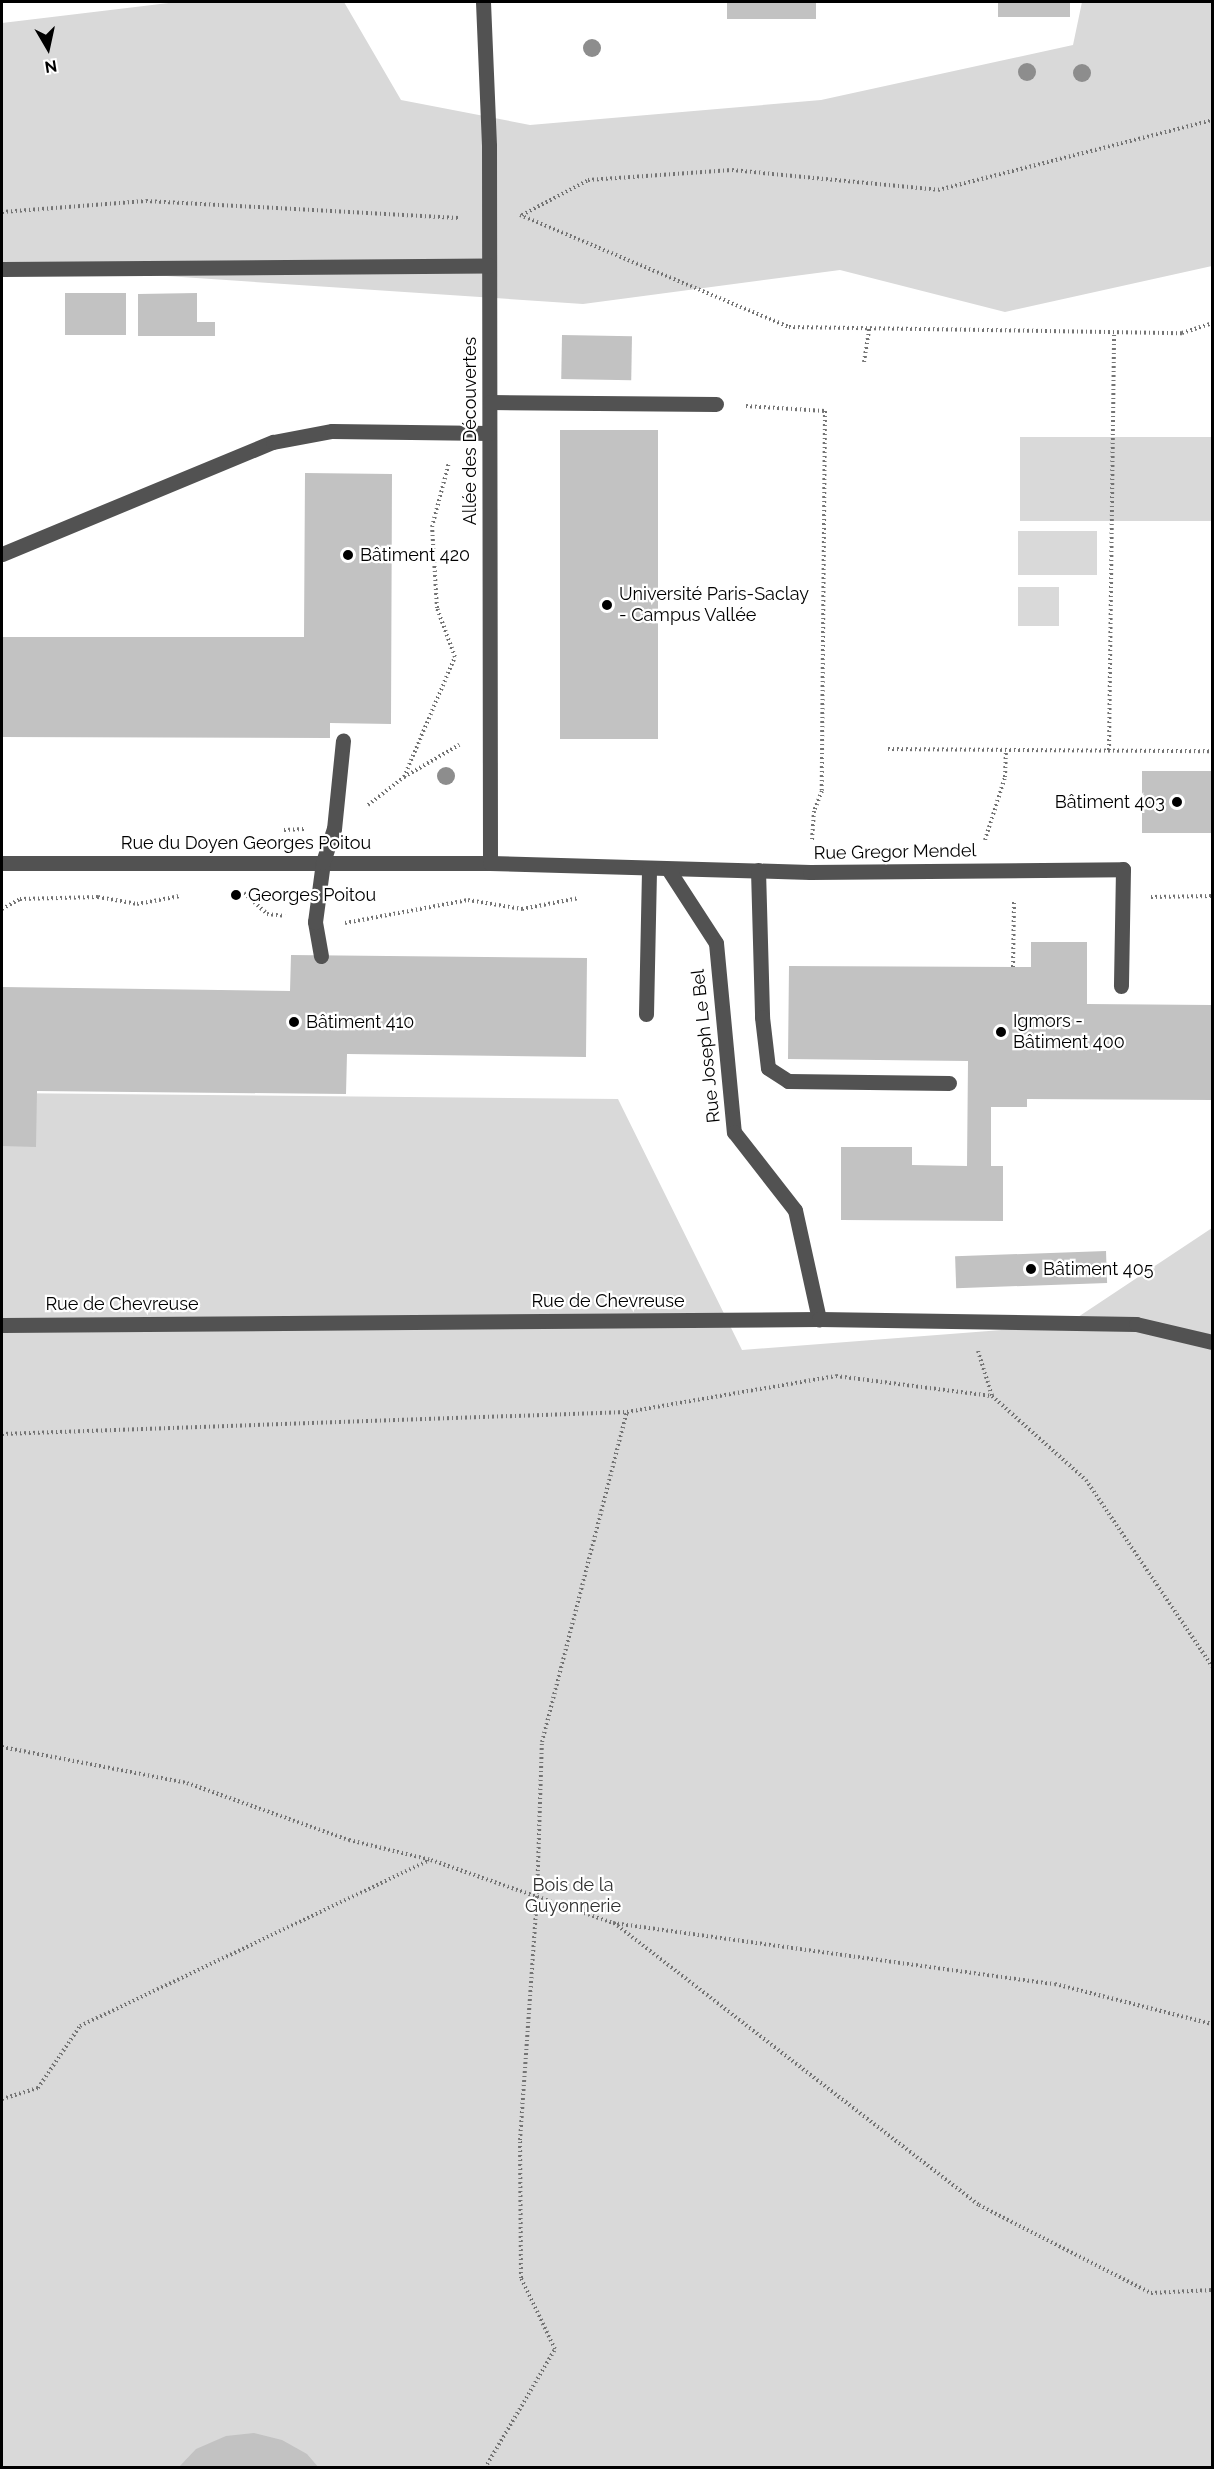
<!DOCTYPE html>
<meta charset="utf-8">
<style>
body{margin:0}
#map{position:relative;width:1214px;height:2469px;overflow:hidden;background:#fff;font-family:Raleway,sans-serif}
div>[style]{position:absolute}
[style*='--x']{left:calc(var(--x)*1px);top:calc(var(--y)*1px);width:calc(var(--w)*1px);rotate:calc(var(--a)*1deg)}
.green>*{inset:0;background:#d9d9d9;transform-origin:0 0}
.building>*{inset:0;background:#c2c2c2;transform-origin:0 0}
.path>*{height:4px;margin-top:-2px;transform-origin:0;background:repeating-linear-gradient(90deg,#747474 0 1.5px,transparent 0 4.5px)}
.minor>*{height:15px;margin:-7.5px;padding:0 7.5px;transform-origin:7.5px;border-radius:7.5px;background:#525252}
.trees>*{width:18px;height:18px;margin:-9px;border-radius:50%;background:#8d8d8d}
.dots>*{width:16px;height:16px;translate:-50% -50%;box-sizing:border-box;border:3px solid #fff;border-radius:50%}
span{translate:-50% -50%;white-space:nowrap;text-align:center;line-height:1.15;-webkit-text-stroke:4.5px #fff;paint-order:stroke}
.street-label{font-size:18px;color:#000}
.poi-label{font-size:18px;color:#000}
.left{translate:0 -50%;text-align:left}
.right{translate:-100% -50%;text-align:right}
.park-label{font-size:18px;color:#303030}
.frame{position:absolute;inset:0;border:3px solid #000;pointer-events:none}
.north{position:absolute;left:18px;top:18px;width:60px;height:60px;-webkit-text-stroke:4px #fff;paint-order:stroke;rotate:171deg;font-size:16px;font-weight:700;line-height:24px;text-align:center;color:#000}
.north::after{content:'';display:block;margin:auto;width:21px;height:27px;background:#000;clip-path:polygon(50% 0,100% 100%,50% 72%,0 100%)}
</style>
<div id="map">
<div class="green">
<div style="clip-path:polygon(177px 2px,344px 2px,401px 100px,530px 125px,821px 100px,1073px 45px,1082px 2px,1212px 2px,1212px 266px,1005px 312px,840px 270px,583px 304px,2px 265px,2px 23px)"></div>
<div style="left:1212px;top:437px;width:84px;height:192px;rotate:90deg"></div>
<div style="left:1097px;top:531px;width:44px;height:79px;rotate:90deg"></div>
<div style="left:1018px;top:587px;width:41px;height:39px"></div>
<div style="clip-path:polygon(2px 1093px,618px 1099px,742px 1350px,1066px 1325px,1212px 1228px,1212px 2467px,2px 2468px)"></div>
</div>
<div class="building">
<div style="left:727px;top:2px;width:89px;height:17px"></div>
<div style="left:998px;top:2px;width:72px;height:15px"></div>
<div style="left:65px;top:293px;width:61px;height:42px"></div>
<div style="clip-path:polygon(197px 293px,197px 322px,215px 322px,215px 336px,138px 336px,138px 294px)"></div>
<div style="left:562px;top:335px;width:70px;height:44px;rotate:1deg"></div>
<div style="left:560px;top:430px;width:98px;height:309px"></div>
<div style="clip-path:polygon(305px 473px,392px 474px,391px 724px,330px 723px,330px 738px,2px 737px,2px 637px,304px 637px)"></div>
<div style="left:1142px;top:771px;width:70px;height:62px"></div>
<div style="clip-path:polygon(1031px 942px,1087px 942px,1087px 1004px,1212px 1005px,1212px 1100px,1027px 1099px,1027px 1107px,991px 1107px,991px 1166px,1003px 1166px,1003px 1221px,841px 1220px,841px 1147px,912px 1147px,912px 1165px,967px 1166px,968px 1061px,788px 1059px,789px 966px,1031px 967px)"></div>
<div style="clip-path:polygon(291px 955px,587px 958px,586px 1057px,347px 1054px,346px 1094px,37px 1091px,36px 1147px,2px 1146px,2px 987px,290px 991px)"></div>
<div style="left:1106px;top:1251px;width:32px;height:151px;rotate:88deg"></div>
<div style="clip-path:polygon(254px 2433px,282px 2440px,307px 2454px,319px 2468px,178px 2468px,196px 2449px,226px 2436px)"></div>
</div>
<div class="path">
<div style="--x:2;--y:212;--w:144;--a:-4.4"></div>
<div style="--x:146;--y:201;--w:313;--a:3.1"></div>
<div style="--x:520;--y:215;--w:291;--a:22.6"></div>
<div style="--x:789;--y:327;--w:393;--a:0.9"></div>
<div style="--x:1182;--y:333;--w:32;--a:-18"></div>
<div style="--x:522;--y:215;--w:75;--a:-27.9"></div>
<div style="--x:588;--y:180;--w:144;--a:-4"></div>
<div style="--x:732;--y:170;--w:207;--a:5.5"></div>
<div style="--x:938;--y:190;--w:283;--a:-14.3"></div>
<div style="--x:864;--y:362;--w:36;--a:-81"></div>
<div style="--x:746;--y:406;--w:79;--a:3.6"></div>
<div style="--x:825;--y:411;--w:380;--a:90.5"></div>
<div style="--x:822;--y:791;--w:22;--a:112"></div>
<div style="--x:814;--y:811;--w:30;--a:94"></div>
<div style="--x:888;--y:749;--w:324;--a:0.4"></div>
<div style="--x:1109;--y:750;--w:418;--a:-89.3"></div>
<div style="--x:404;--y:777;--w:130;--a:-67"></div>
<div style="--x:455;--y:657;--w:52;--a:-110.2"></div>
<div style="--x:437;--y:608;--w:81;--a:-93.5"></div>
<div style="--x:432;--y:527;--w:67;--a:-75.3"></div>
<div style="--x:368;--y:805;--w:46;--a:-37.9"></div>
<div style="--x:404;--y:777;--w:64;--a:-30.2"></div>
<div style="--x:284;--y:830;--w:20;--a:-3"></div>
<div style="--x:985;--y:840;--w:66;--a:-72.4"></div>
<div style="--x:1005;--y:777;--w:27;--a:-88"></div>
<div style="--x:244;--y:893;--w:31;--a:42"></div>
<div style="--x:267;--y:914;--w:18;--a:6"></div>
<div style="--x:1151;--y:897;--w:61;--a:-0.9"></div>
<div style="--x:2;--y:909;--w:21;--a:-29"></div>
<div style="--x:20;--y:899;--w:78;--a:-1.5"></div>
<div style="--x:98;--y:897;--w:40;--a:10"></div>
<div style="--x:137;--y:904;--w:44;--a:-10.5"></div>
<div style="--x:345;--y:923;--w:125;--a:-10.6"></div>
<div style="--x:468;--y:900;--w:55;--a:9.5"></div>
<div style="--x:522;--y:909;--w:58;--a:-10.9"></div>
<div style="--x:1013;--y:967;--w:67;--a:-89.1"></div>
<div style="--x:978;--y:1351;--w:47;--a:72.7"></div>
<div style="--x:992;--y:1396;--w:126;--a:41.8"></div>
<div style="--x:1086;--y:1480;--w:225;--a:55.9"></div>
<div style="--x:2;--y:1434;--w:625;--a:-2.02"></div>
<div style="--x:627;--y:1412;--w:212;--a:-9.8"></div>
<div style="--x:836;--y:1376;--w:157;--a:7.3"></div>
<div style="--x:2;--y:1747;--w:188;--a:11"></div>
<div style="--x:187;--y:1783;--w:172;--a:19.4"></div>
<div style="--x:349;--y:1840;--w:84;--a:13.7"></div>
<div style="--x:431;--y:1860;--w:193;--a:19.1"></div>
<div style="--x:613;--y:1923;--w:446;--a:7.9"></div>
<div style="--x:1055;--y:1984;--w:162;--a:14.3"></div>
<div style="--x:614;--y:1923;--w:461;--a:37.7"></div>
<div style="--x:979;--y:2205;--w:193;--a:27.1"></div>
<div style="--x:1151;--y:2293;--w:61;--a:-2.8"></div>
<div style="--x:2;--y:2099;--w:38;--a:-17"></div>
<div style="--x:38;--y:2088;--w:75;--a:-55.9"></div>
<div style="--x:80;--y:2026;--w:387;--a:-25.4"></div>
<div style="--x:485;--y:2468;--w:138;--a:-59.5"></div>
<div style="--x:555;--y:2349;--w:79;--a:-115.6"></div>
<div style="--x:521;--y:2278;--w:138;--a:-90.4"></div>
<div style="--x:520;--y:2140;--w:243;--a:-86"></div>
<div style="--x:537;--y:1898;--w:156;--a:-88.2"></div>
<div style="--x:542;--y:1742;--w:341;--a:-75.6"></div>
</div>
<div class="minor">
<div style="--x:483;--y:2;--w:144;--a:87.6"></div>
<div style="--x:489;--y:146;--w:717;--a:89.92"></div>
<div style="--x:2;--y:269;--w:487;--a:-0.4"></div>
<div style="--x:490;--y:402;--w:226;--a:0.5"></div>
<div style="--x:2;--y:554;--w:293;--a:-22.5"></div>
<div style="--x:273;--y:442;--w:60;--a:-10.6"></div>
<div style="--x:332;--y:431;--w:157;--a:0.7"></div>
<div style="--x:2;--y:863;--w:488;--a:0"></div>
<div style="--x:490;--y:863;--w:320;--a:1.6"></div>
<div style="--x:810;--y:872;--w:313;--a:-0.5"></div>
<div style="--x:1123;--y:869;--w:117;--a:91"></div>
<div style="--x:668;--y:869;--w:88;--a:57"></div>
<div style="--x:716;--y:943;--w:190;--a:84.6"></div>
<div style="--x:734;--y:1132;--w:99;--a:52"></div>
<div style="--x:795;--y:1210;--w:112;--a:77.6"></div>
<div style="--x:758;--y:870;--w:147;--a:88.4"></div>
<div style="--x:762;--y:1017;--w:51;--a:83.3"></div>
<div style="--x:768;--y:1068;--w:24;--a:33"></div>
<div style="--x:788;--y:1081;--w:161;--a:0.7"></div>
<div style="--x:321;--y:956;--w:35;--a:-100"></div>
<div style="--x:315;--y:922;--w:61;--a:-82.4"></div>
<div style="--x:323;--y:862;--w:35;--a:-72"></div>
<div style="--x:334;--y:829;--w:89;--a:-84.2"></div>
<div style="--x:646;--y:1014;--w:146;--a:-88.8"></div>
<div style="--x:2;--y:1325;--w:817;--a:-0.42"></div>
<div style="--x:819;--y:1319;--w:317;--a:0.9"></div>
<div style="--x:1136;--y:1324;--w:78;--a:13.3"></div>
</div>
<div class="trees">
<div style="left:592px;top:48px"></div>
<div style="left:1027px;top:72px"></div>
<div style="left:1082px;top:73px"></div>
<div style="left:446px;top:776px"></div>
</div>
<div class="dots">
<div style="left:348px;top:555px;background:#000"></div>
<div style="left:607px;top:605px;background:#000"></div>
<div style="left:1177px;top:802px;background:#000"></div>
<div style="left:236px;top:895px;background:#000"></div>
<div style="left:294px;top:1022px;background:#000"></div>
<div style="left:1001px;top:1032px;background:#000"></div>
<div style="left:1031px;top:1269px;background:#000"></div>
</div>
<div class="street-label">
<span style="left:470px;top:431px;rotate:-90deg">Allée des Découvertes</span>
<span style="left:246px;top:843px">Rue du Doyen Georges Poitou</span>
<span style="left:895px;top:852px;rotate:-1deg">Rue Gregor Mendel</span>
<span style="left:706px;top:1046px;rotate:-96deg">Rue Joseph Le Bel</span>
<span style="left:608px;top:1301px">Rue de Chevreuse</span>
<span style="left:122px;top:1304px">Rue de Chevreuse</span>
</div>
<div class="poi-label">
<span class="left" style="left:360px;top:555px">Bâtiment 420</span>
<span class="left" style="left:619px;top:605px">Université Paris-Saclay<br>- Campus Vallée</span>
<span class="right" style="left:1165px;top:802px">Bâtiment 403</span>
<span class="left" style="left:248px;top:895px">Georges Poitou</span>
<span class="left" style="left:306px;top:1022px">Bâtiment 410</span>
<span class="left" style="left:1013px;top:1032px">Igmors -<br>Bâtiment 400</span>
<span class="left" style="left:1043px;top:1269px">Bâtiment 405</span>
</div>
<div class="park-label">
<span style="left:573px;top:1896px">Bois de la<br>Guyonnerie</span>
</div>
<div class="frame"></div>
<div class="north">N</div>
</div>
